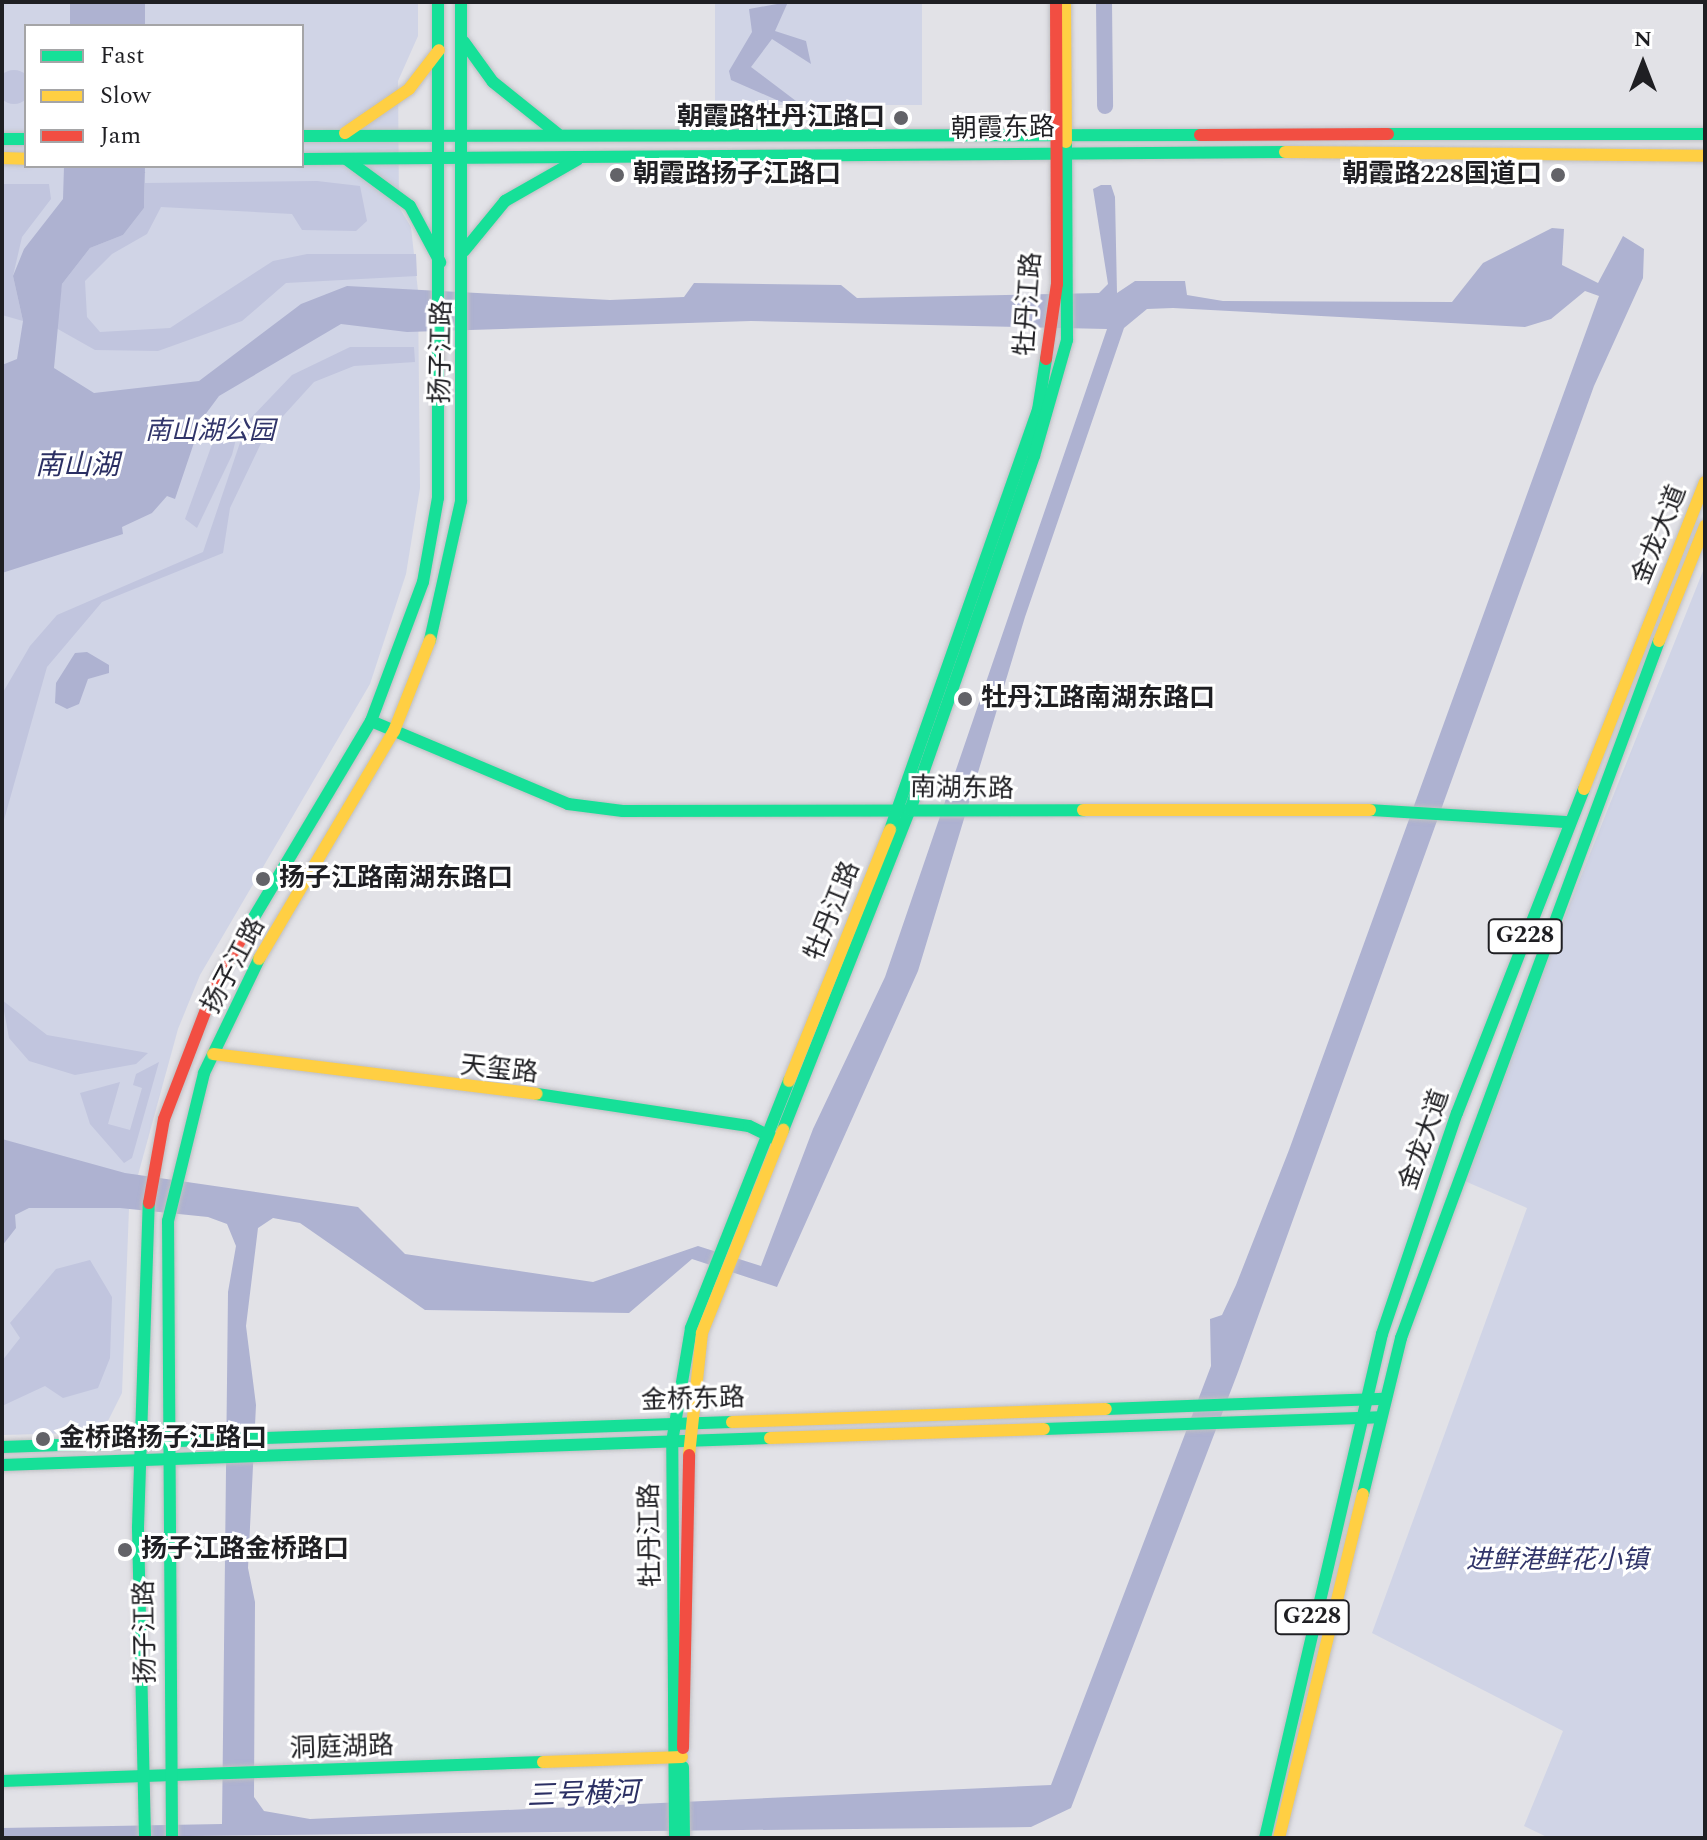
<!DOCTYPE html>
<meta charset="utf-8">
<style>
body{margin:0}
#map{position:relative;width:1707px;height:1840px;overflow:hidden;background:#e2e2e7;font-family:Spectral,"Noto Sans SC",serif}
div>[style]{position:absolute}
[style*='--x']{left:calc(var(--x)*1px);top:calc(var(--y)*1px);width:calc(var(--w)*1px);rotate:calc(var(--a)*1deg)}
.green>*{inset:0;background:#d0d4e6;transform-origin:0 0}
.forest>*{inset:0;background:#c1c5de}
.round{border-radius:50%}
.water>*{inset:0;background:#aeb2d1;transform-origin:0 0}
.river>*{height:16px;margin:-8px;padding:0 8px;transform-origin:8px;border-radius:8px;background:#aeb2d1}
.roads{filter:drop-shadow(0 0 2px #bebec2) drop-shadow(0 0 2px #bebec2)}
.fast>*{height:12px;margin:-6px;padding:0 6px;transform-origin:6px;border-radius:6px;background:#16e098}
.slow>*{height:12px;margin:-6px;padding:0 6px;transform-origin:6px;border-radius:6px;background:#ffcf43}
.jam>*{height:12px;margin:-6px;padding:0 6px;transform-origin:6px;border-radius:6px;background:#f24e42}
.dots>*{width:22px;height:22px;translate:-50% -50%;box-sizing:border-box;border:4px solid #fff;border-radius:50%}
span{translate:-50% -50%;white-space:nowrap;text-align:center;line-height:1.15;-webkit-text-stroke:6px #fff;paint-order:stroke}
.shield-label span{padding:2px 6px;background:#fff;border:2px solid;border-radius:6px;-webkit-text-stroke-width:0}
.shield-label{font-size:24px;color:#1f1f23;font-weight:700}
.poi-label{font-size:26px;color:#1f1f23;font-weight:700}
.right{translate:-100% -50%;text-align:right}
.left{translate:0 -50%;text-align:left}
.street-label{font-size:26px;color:#1f1f23}
.park-label{font-size:26px;color:#31356a;font-style:italic}
.water-label{font-size:28px;color:#2b2f63;font-style:italic}
.frame{position:absolute;inset:0;border:4px solid #1f1f23;pointer-events:none}
.legend{position:absolute;left:24px;top:24px;width:280px;height:144px;box-sizing:border-box;background:#fff;border:2px solid #a5a5a7;margin:0;padding:10px 14px;list-style:none;font-size:24px;color:#1f1f23}
.legend li{display:flex;align-items:center;gap:16px;height:40px}
.legend b{width:40px;border:2px solid #a5a5a7}
.north{position:absolute;left:1603px;top:24px;width:80px;height:80px;-webkit-text-stroke:6px #fff;paint-order:stroke;rotate:0deg;font-size:22px;font-weight:700;line-height:32px;text-align:center;color:#1f1f23}
.north::after{content:'';display:block;margin:auto;width:28px;height:36px;background:#1f1f23;clip-path:polygon(50% 0,100% 100%,50% 72%,0 100%)}
</style>
<div id="map">
<div class="green">
<div style="clip-path:polygon(evenodd,2px 2px,418px 2px,418px 36px,398px 81px,399px 207px,411px 227px,418px 291px,420px 488px,406px 574px,370px 684px,200px 975px,178px 1029px,129px 1208px,122px 1393px,105px 1427px,84px 1433px,2px 1435px,2px 2px,26px 26px,302px 26px,302px 166px,26px 166px,26px 26px)"></div>
<div style="left:715px;top:2px;width:207px;height:103px"></div>
<div style="clip-path:polygon(1705px 566px,1705px 1838px,1549px 1838px,1524px 1826px,1563px 1731px,1372px 1633px,1527px 1208px,1460px 1179px)"></div>
</div>
<div class="forest">
<div class="round" style="left:-3px;top:70px;width:34px;height:34px"></div>
<div style="clip-path:polygon(317px 181px,360px 186px,367px 221px,356px 231px,302px 230px,292px 214px,161px 207px,147px 234px,112px 254px,85px 281px,87px 317px,100px 332px,170px 328px,273px 261px,307px 254px,416px 254px,417px 276px,286px 283px,242px 321px,158px 351px,95px 350px,56px 328px,62px 284px,90px 248px,123px 235px,144px 208px,145px 183px)"></div>
<div style="clip-path:polygon(2px 184px,49px 184px,51px 199px,22px 237px,13px 276px,23px 321px,2px 315px)"></div>
<div style="clip-path:polygon(350px 347px,414px 347px,415px 362px,354px 366px,314px 382px,264px 437px,230px 508px,223px 553px,102px 602px,47px 667px,2px 827px,2px 694px,30px 646px,57px 615px,203px 552px,247px 422px,292px 375px)"></div>
<div style="clip-path:polygon(230px 415px,238px 431px,232px 455px,197px 528px,185px 519px,219px 425px)"></div>
<div style="clip-path:polygon(2px 1000px,47px 1035px,148px 1053px,136px 1064px,75px 1075px,29px 1061px,9px 1038px)"></div>
<div style="clip-path:polygon(159px 1062px,132px 1158px,124px 1163px,90px 1124px,80px 1093px,120px 1082px,108px 1124px,130px 1130px,142px 1088px,133px 1085px,136px 1074px)"></div>
<div style="clip-path:polygon(90px 1260px,112px 1297px,110px 1358px,98px 1388px,63px 1398px,45px 1386px,2px 1406px,2px 1361px,20px 1338px,10px 1323px,56px 1269px)"></div>
</div>
<div class="water">
<div style="left:70px;top:2px;width:75px;height:24px"></div>
<div style="clip-path:polygon(788px 2px,775px 31px,806px 41px,811px 64px,772px 39px,751px 67px,796px 101px,788px 105px,731px 80px,729px 71px,752px 32px,749px 9px)"></div>
<div style="clip-path:polygon(evenodd,64px 166px,145px 166px,144px 208px,123px 235px,90px 248px,62px 284px,54px 368px,94px 393px,199px 381px,301px 304px,347px 286px,610px 300px,684px 297px,694px 283px,841px 285px,857px 298px,1099px 293px,1108px 284px,1093px 189px,1101px 185px,1111px 185px,1115px 197px,1117px 293px,1135px 281px,1185px 281px,1187px 295px,1223px 301px,1452px 302px,1483px 263px,1552px 228px,1564px 229px,1562px 265px,1598px 283px,1623px 236px,1644px 249px,1643px 278px,1594px 386px,1238px 1372px,1071px 1808px,1031px 1827px,2px 1838px,2px 1828px,222px 1824px,228px 1292px,236px 1246px,227px 1224px,208px 1217px,120px 1208px,29px 1208px,15px 1215px,16px 1228px,2px 1246px,2px 1139px,125px 1173px,358px 1207px,405px 1254px,593px 1282px,698px 1246px,761px 1266px,813px 1129px,885px 977px,1107px 329px,751px 321px,407px 332px,341px 324px,219px 396px,202px 419px,175px 499px,167px 496px,152px 513px,122px 527px,123px 534px,2px 573px,2px 365px,17px 359px,23px 321px,13px 276px,24px 249px,63px 199px,64px 166px,1585px 291px,1599px 296px,1289px 1150px,1236px 1285px,1222px 1315px,1210px 1319px,1211px 1366px,1051px 1785px,310px 1819px,264px 1811px,254px 1797px,255px 1602px,248px 1568px,256px 1405px,246px 1326px,258px 1228px,273px 1218px,300px 1223px,425px 1310px,629px 1313px,692px 1259px,777px 1287px,918px 971px,1025px 617px,1124px 328px,1147px 309px,1173px 308px,1525px 327px,1551px 319px,1585px 291px)"></div>
<div style="clip-path:polygon(87px 652px,109px 665px,109px 673px,88px 679px,79px 704px,67px 709px,55px 703px,56px 683px,75px 653px)"></div>
</div>
<div class="river">
<div style="--x:1104;--y:2;--w:104;--a:89.4"></div>
</div>
<div class="roads">
<div class="fast">
<div style="--x:464;--y:42;--w:49;--a:54.1"></div>
<div style="--x:493;--y:82;--w:83;--a:38.7"></div>
<div style="--x:1388;--y:134;--w:317;--a:0"></div>
<div style="--x:302;--y:136;--w:898;--a:-0.06"></div>
<div style="--x:2;--y:139;--w:24;--a:0"></div>
<div style="--x:302;--y:159;--w:983;--a:-0.41"></div>
<div style="--x:346;--y:159;--w:79;--a:36.3"></div>
<div style="--x:410;--y:206;--w:64;--a:61.8"></div>
<div style="--x:464;--y:251;--w:65;--a:-50.6"></div>
<div style="--x:505;--y:201;--w:83;--a:-29.7"></div>
<div style="--x:430;--y:640;--w:142;--a:-77.4"></div>
<div style="--x:461;--y:501;--w:499;--a:-90"></div>
<div style="--x:371;--y:721;--w:214;--a:22.8"></div>
<div style="--x:568;--y:804;--w:55;--a:7.3"></div>
<div style="--x:623;--y:811;--w:460;--a:-0.1"></div>
<div style="--x:1370;--y:810;--w:198;--a:3.5"></div>
<div style="--x:890;--y:830;--w:445;--a:-70.6"></div>
<div style="--x:1038;--y:410;--w:52;--a:-81.1"></div>
<div style="--x:244;--y:934;--w:248;--a:-59.2"></div>
<div style="--x:371;--y:721;--w:148;--a:-69.5"></div>
<div style="--x:423;--y:582;--w:85;--a:-79.9"></div>
<div style="--x:438;--y:498;--w:496;--a:-90"></div>
<div style="--x:537;--y:1094;--w:214;--a:8.6"></div>
<div style="--x:749;--y:1126;--w:28;--a:26"></div>
<div style="--x:783;--y:1130;--w:344;--a:-68.4"></div>
<div style="--x:910;--y:810;--w:375;--a:-70.7"></div>
<div style="--x:1034;--y:456;--w:121;--a:-74.1"></div>
<div style="--x:1067;--y:340;--w:198;--a:-90.3"></div>
<div style="--x:1106;--y:1409;--w:279;--a:-2.1"></div>
<div style="--x:1044;--y:1429;--w:336;--a:-2"></div>
<div style="--x:2;--y:1447;--w:730;--a:-1.96"></div>
<div style="--x:2;--y:1465;--w:768;--a:-2.01"></div>
<div style="--x:1363;--y:1494;--w:161;--a:-76.3"></div>
<div style="--x:1401;--y:1338;--w:743;--a:-69.69"></div>
<div style="--x:683;--y:1767;--w:71;--a:89.2"></div>
<div style="--x:2;--y:1781;--w:541;--a:-2.01"></div>
<div style="--x:145;--y:1838;--w:311;--a:-91.3"></div>
<div style="--x:138;--y:1527;--w:324;--a:-88.1"></div>
<div style="--x:172;--y:1838;--w:617;--a:-90.37"></div>
<div style="--x:168;--y:1221;--w:152;--a:-76.3"></div>
<div style="--x:204;--y:1073;--w:127;--a:-64.2"></div>
<div style="--x:675;--y:1838;--w:396;--a:-90.4"></div>
<div style="--x:672;--y:1442;--w:116;--a:-80.5"></div>
<div style="--x:691;--y:1328;--w:266;--a:-68.4"></div>
<div style="--x:1265;--y:1838;--w:517;--a:-76.93"></div>
<div style="--x:1382;--y:1334;--w:233;--a:-71.3"></div>
<div style="--x:1457;--y:1113;--w:348;--a:-68.6"></div>
</div>
<div class="slow">
<div style="--x:1065;--y:2;--w:140;--a:89.6"></div>
<div style="--x:345;--y:133;--w:78;--a:-34.5"></div>
<div style="--x:409;--y:89;--w:49;--a:-52.4"></div>
<div style="--x:1285;--y:152;--w:420;--a:0.5"></div>
<div style="--x:2;--y:158;--w:24;--a:2"></div>
<div style="--x:1659;--y:641;--w:124;--a:-68.2"></div>
<div style="--x:1584;--y:789;--w:330;--a:-68.5"></div>
<div style="--x:1083;--y:810;--w:287;--a:0"></div>
<div style="--x:259;--y:959;--w:265;--a:-59.4"></div>
<div style="--x:394;--y:731;--w:98;--a:-68.4"></div>
<div style="--x:213;--y:1054;--w:326;--a:7"></div>
<div style="--x:789;--y:1081;--w:271;--a:-68.1"></div>
<div style="--x:732;--y:1422;--w:374;--a:-2"></div>
<div style="--x:770;--y:1438;--w:274;--a:-1.9"></div>
<div style="--x:689;--y:1455;--w:123;--a:-83.9"></div>
<div style="--x:702;--y:1333;--w:219;--a:-68.2"></div>
<div style="--x:543;--y:1762;--w:139;--a:-2.1"></div>
<div style="--x:1279;--y:1838;--w:354;--a:-76.3"></div>
</div>
<div class="jam">
<div style="--x:1200;--y:135;--w:188;--a:-0.3"></div>
<div style="--x:1046;--y:359;--w:76;--a:-81.7"></div>
<div style="--x:1057;--y:284;--w:282;--a:-90.2"></div>
<div style="--x:149;--y:1203;--w:85;--a:-79.9"></div>
<div style="--x:164;--y:1119;--w:153;--a:-69"></div>
<div style="--x:219;--y:976;--w:49;--a:-59.2"></div>
<div style="--x:683;--y:1748;--w:293;--a:-88.8"></div>
</div>
</div>
<div class="dots">
<div style="left:901px;top:118px;background:#636368"></div>
<div style="left:617px;top:175px;background:#636368"></div>
<div style="left:1558px;top:175px;background:#636368"></div>
<div style="left:965px;top:699px;background:#636368"></div>
<div style="left:263px;top:879px;background:#636368"></div>
<div style="left:43px;top:1439px;background:#636368"></div>
<div style="left:125px;top:1550px;background:#636368"></div>
</div>
<div class="shield-label">
<span style="left:1525px;top:936px">G228</span>
<span style="left:1312px;top:1617px">G228</span>
</div>
<div class="poi-label">
<span class="right" style="left:885px;top:118px">朝霞路牡丹江路口</span>
<span class="left" style="left:633px;top:175px">朝霞路扬子江路口</span>
<span class="right" style="left:1542px;top:175px">朝霞路228国道口</span>
<span class="left" style="left:981px;top:699px">牡丹江路南湖东路口</span>
<span class="left" style="left:279px;top:879px">扬子江路南湖东路口</span>
<span class="left" style="left:59px;top:1439px">金桥路扬子江路口</span>
<span class="left" style="left:141px;top:1550px">扬子江路金桥路口</span>
</div>
<div class="street-label">
<span style="left:1003px;top:129px;rotate:-1deg">朝霞东路</span>
<span style="left:1029px;top:304px;rotate:-86deg">牡丹江路</span>
<span style="left:442px;top:352px;rotate:-89deg">扬子江路</span>
<span style="left:1660px;top:535px;rotate:-68deg">金龙大道</span>
<span style="left:962px;top:789px;rotate:1deg">南湖东路</span>
<span style="left:833px;top:911px;rotate:-68deg">牡丹江路</span>
<span style="left:234px;top:966px;rotate:-62deg">扬子江路</span>
<span style="left:499px;top:1070px;rotate:6deg">天玺路</span>
<span style="left:1425px;top:1140px;rotate:-71deg">金龙大道</span>
<span style="left:693px;top:1400px;rotate:-2deg">金桥东路</span>
<span style="left:651px;top:1535px;rotate:-91deg">牡丹江路</span>
<span style="left:146px;top:1632px;rotate:-91deg">扬子江路</span>
<span style="left:342px;top:1748px;rotate:-2deg">洞庭湖路</span>
</div>
<div class="park-label">
<span style="left:210px;top:432px">南山湖公园</span>
<span style="left:1557px;top:1561px">进鲜港鲜花小镇</span>
</div>
<div class="water-label">
<span style="left:77px;top:466px">南山湖</span>
<span style="left:583px;top:1795px;rotate:-2deg">三号横河</span>
</div>
<div class="frame"></div>
<ul class="legend">
<li><b style="height:10px;background:#16e098"></b>Fast</li>
<li><b style="height:10px;background:#ffcf43"></b>Slow</li>
<li><b style="height:10px;background:#f24e42"></b>Jam</li>
</ul>
<div class="north">N</div>
</div>
